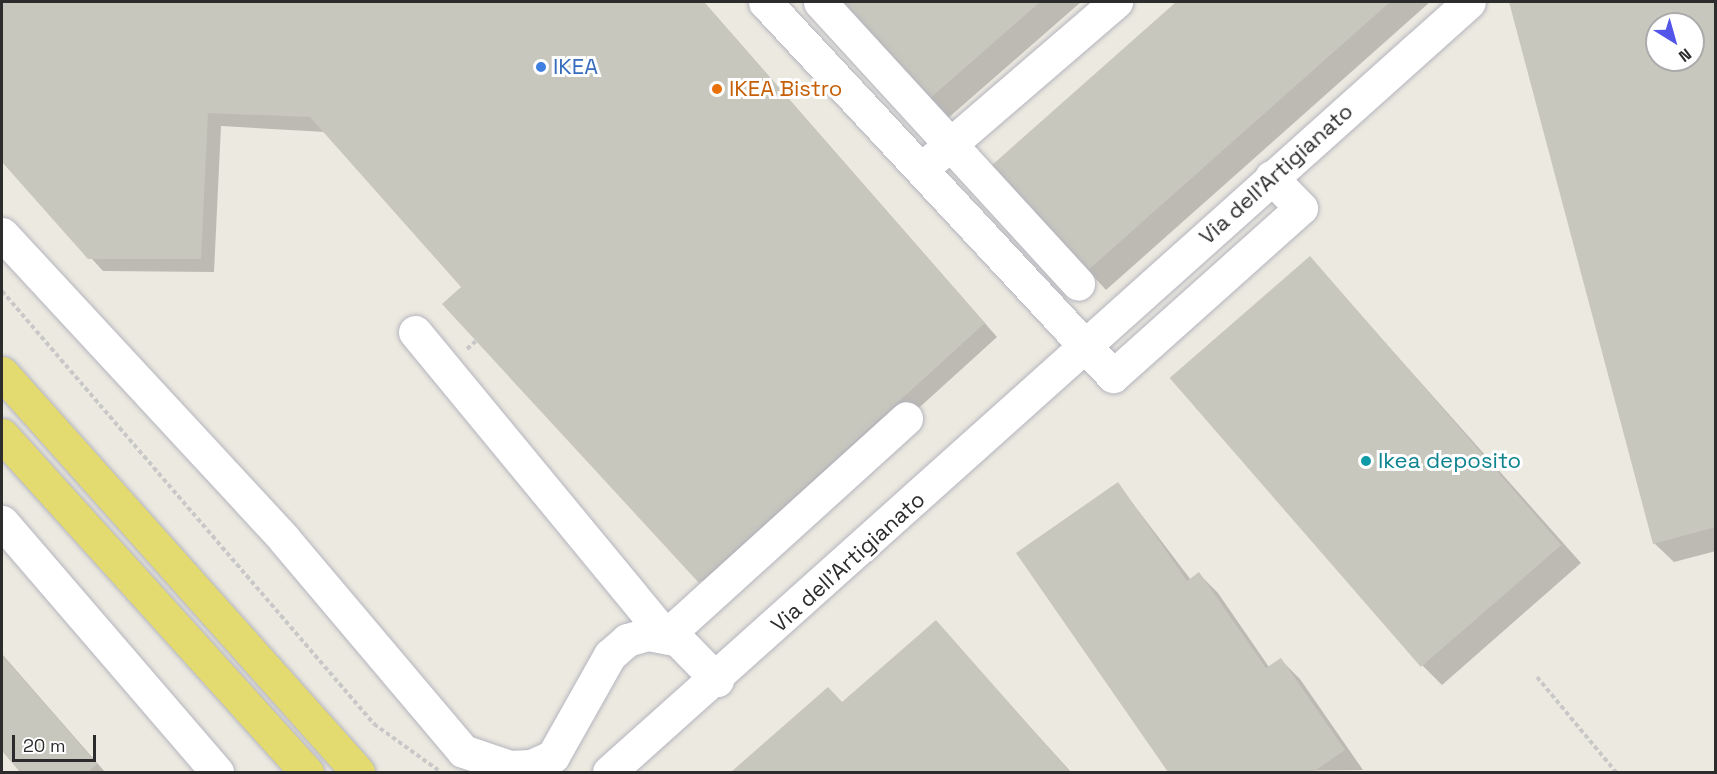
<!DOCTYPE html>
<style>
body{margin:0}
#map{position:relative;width:1717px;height:774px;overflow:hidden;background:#ece9e0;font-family:"Space Grotesk",sans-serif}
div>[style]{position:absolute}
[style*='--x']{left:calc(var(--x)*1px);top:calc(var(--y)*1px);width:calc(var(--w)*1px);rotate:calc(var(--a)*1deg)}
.shadow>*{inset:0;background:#0003}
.building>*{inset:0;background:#c8c7be;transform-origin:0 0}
.path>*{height:4px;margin-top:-2px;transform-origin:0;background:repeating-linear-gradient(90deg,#c8c8c8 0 4.5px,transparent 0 7.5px)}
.roads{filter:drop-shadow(0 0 2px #b4b4be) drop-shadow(0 0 2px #b4b4be)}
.minor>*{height:33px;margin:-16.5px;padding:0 16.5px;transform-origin:16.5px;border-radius:16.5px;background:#fff}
.major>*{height:33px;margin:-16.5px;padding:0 16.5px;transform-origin:16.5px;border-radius:16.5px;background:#e3db6f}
.dots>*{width:16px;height:16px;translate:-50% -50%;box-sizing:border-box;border:3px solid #fff;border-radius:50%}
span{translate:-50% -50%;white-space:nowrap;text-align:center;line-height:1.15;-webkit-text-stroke:6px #fff;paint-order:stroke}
.shop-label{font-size:22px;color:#366cbe}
.left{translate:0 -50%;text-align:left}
.food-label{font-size:22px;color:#c56008}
.street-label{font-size:22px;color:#2c2c2c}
.culture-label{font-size:22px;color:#0d838f}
.frame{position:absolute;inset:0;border:3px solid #2c2c2c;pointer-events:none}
.north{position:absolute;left:1645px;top:12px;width:60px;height:60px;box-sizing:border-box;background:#fff;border:2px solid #ababab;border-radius:50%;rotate:143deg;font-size:16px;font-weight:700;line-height:24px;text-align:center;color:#2c2c2c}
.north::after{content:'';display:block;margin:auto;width:21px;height:27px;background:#5255e8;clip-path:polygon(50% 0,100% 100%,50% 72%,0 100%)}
.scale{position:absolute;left:12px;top:735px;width:84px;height:27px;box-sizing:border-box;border:3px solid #2c2c2c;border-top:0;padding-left:8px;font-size:18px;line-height:21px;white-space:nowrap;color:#2c2c2c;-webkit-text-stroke:4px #fff;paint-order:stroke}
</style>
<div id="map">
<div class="shadow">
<div style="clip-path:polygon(2px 2px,704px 2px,997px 337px,768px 545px,719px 601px,464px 287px,325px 132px,221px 126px,214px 272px,103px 271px,2px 160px)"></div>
<div style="clip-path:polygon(841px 2px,1081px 2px,947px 119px)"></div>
<div style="clip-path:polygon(1178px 2px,1430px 2px,1106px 290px,993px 166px)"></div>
<div style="clip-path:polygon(evenodd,1510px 2px,1716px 2px,1716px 551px,1674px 562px,1654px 543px,1510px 2px,1657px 24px,1693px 24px,1693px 60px,1657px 60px,1657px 24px)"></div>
<div style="clip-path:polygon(1310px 258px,1581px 563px,1442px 685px,1423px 666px)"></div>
<div style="clip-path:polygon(1118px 484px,1191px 580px,1199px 574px,1218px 593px,1269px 667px,1281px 660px,1300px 679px,1363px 770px,1170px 772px,1018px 553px)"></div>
<div style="clip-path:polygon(935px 622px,1071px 772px,733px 772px,828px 689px,843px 703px)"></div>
<div style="clip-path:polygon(2px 654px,105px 772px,22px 772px,2px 749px)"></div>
</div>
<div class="building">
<div style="clip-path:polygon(2px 2px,704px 2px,985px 323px,699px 583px,442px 304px,461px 287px,310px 117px,208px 113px,201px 259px,88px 259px,2px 162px)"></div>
<div style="clip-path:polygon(839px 2px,1040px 2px,927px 101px)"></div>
<div style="clip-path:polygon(1176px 2px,1390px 2px,1086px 272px,991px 166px)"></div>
<div style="clip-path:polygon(evenodd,1509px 2px,1716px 2px,1716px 527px,1653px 544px,1509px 2px,1657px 24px,1693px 24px,1693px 60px,1657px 60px,1657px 24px)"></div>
<div style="left:1310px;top:256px;width:383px;height:186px;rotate:49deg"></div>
<div style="clip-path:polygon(1118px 482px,1187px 581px,1199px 572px,1266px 668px,1281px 658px,1345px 750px,1313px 772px,1168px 772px,1016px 553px)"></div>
<div style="clip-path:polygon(936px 620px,1070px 772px,731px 772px,828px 687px,842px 702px)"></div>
<div style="clip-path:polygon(2px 655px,97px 764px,88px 772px,20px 772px,2px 751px)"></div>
</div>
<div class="path">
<div style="--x:2;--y:291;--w:571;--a:49.33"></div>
<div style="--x:374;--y:724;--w:79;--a:35.7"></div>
<div style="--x:467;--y:349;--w:12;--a:-42"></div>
<div style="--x:1537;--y:677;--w:124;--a:50.3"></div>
</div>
<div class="roads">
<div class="minor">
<div style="--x:765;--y:2;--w:511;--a:47.06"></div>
<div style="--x:1113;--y:376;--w:252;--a:-41.8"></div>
<div style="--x:1301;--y:208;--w:43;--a:-134.1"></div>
<div style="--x:820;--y:2;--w:382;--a:47.5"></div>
<div style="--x:932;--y:160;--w:243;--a:-40.7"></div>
<div style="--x:2;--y:234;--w:415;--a:47.2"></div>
<div style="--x:284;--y:539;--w:277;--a:49.8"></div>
<div style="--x:463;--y:751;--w:50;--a:18.8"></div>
<div style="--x:510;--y:767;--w:21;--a:-3"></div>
<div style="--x:531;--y:766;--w:24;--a:-24"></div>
<div style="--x:553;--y:756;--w:116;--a:-60.6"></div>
<div style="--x:610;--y:655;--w:23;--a:-41"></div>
<div style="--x:627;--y:640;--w:22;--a:-16"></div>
<div style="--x:648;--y:634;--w:31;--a:11"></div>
<div style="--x:678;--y:640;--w:56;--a:45.7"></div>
<div style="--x:415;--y:332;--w:394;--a:50.5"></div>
<div style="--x:666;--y:636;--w:324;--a:-42.2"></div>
<div style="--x:2;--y:522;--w:330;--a:49.3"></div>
<div style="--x:609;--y:772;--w:1154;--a:-41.84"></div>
</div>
<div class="major">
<div style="--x:2;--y:373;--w:535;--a:48.26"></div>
<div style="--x:2;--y:435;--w:455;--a:47.9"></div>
</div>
</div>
<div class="dots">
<div style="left:541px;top:67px;background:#3f7fe0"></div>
<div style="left:717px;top:89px;background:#e8710a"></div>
<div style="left:1366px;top:461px;background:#0f9aa8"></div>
</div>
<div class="shop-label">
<span class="left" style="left:553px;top:67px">IKEA</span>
</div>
<div class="food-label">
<span class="left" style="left:729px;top:89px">IKEA Bistro</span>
</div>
<div class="street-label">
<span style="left:1276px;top:174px;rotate:-42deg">Via dell'Artigianato</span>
<span style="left:848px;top:562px;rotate:-42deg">Via dell'Artigianato</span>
</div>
<div class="culture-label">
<span class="left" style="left:1378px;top:461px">Ikea deposito</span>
</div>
<div class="frame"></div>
<div class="north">N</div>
<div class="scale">20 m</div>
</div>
